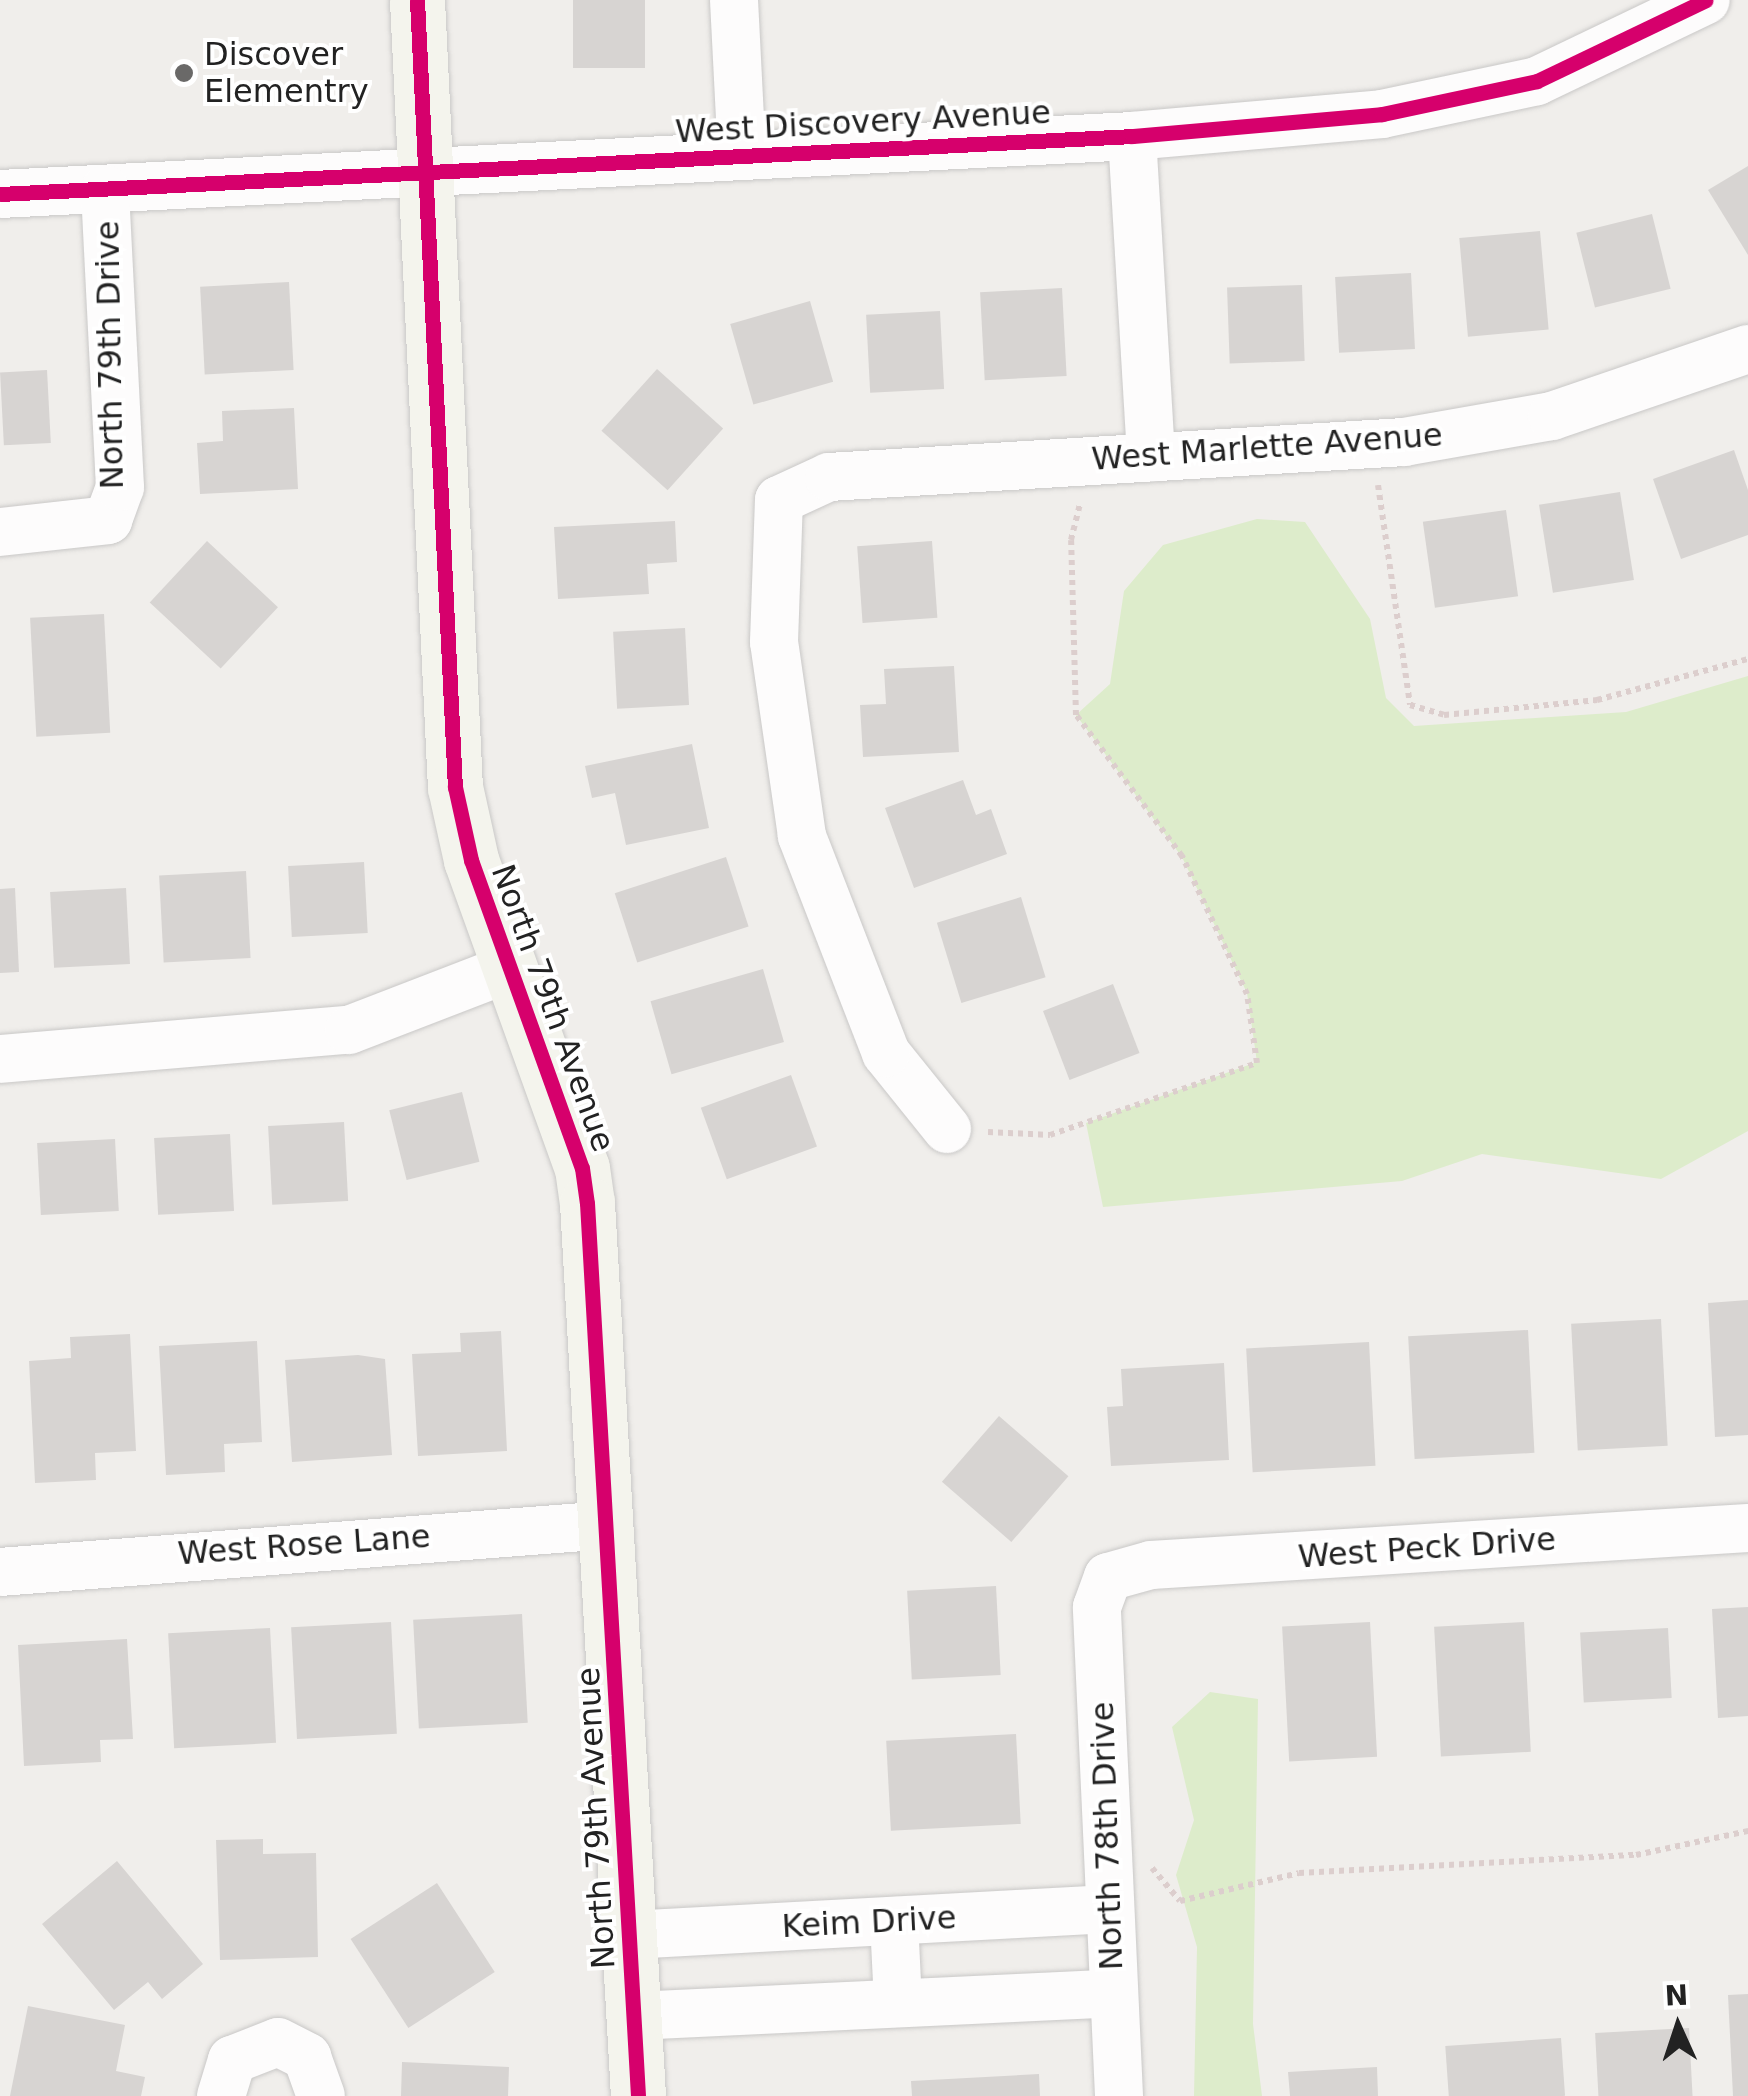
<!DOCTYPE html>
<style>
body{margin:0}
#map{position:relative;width:1748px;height:2096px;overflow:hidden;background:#f0eeeb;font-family:"DejaVu Sans",sans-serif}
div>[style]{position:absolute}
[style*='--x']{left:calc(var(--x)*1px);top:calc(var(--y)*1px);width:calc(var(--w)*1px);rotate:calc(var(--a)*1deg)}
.grass>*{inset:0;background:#ddeccb}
.building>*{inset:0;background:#d7d4d2;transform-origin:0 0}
.path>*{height:6px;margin-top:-3px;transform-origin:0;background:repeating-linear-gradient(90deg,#dccecd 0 5px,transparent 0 10px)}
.roads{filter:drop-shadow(0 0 2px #c9c8c7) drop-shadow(0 0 2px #c9c8c7)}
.street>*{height:48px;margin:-24px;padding:0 24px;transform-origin:24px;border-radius:24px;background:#fdfcfc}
.secondary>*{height:55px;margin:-27.5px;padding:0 27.5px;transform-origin:27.5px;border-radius:27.5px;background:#f4f4ed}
.cycleway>*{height:15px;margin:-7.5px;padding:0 7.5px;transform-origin:7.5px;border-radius:7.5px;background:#d6006c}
.dots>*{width:28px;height:28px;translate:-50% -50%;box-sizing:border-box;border:5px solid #fff;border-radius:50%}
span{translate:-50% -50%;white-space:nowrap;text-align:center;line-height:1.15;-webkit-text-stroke:8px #fff;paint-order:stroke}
.poi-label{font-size:32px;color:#222}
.left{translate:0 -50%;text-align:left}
.street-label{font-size:32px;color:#222}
.north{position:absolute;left:1628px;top:1976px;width:100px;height:100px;-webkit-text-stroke:8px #fff;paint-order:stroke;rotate:357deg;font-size:28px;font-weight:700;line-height:40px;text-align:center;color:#222}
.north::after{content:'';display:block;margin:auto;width:35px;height:45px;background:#222;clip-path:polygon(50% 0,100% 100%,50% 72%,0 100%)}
</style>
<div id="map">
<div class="grass">
<div style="clip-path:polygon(1257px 519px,1305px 522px,1370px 619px,1386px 698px,1414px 726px,1626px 712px,1748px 676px,1748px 1131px,1661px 1179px,1482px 1154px,1402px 1181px,1103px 1207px,1086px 1123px,1257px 1062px,1247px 993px,1182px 857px,1076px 715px,1110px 684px,1124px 591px,1163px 545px)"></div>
<div style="clip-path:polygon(1210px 1692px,1258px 1699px,1253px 2024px,1262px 2096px,1194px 2096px,1197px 1947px,1176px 1875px,1194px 1820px,1172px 1727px)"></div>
</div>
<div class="building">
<div style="left:573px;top:0;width:72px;height:68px"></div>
<div style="clip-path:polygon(1748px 166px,1748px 255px,1708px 190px)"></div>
<div style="left:1652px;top:214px;width:77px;height:78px;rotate:76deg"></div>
<div style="left:1540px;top:231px;width:99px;height:81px;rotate:85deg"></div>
<div style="left:1411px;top:273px;width:76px;height:76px;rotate:87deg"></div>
<div style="left:289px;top:282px;width:88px;height:89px;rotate:87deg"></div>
<div style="left:1302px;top:285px;width:76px;height:75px;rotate:88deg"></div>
<div style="left:1062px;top:288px;width:88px;height:82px;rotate:87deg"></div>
<div style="left:810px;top:301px;width:84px;height:83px;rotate:74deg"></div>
<div style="left:940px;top:311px;width:78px;height:74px;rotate:87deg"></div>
<div style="left:657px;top:369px;width:89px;height:83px;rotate:42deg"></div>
<div style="left:47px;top:370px;width:73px;height:47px;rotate:87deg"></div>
<div style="clip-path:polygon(294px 408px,298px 489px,200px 494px,197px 443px,223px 441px,222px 411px)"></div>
<div style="clip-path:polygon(1734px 450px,1748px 490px,1748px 535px,1681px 559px,1653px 479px)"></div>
<div style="left:1620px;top:492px;width:89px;height:82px;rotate:81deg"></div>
<div style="left:1506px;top:510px;width:87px;height:84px;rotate:82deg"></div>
<div style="clip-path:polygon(675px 521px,677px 562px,647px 564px,649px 594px,558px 599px,554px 527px)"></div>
<div style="left:207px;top:541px;width:97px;height:84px;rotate:43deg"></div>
<div style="left:932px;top:541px;width:77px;height:75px;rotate:86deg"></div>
<div style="left:104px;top:614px;width:119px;height:74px;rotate:87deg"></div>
<div style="left:685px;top:628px;width:77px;height:72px;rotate:87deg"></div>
<div style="clip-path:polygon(954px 666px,959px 752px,863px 757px,860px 705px,886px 704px,884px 669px)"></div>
<div style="clip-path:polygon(692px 744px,709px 828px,626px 845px,615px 793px,592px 798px,585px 766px)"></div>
<div style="clip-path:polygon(963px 780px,976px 815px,991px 809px,1007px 854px,914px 888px,885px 808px)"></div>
<div style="left:726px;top:857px;width:73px;height:117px;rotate:72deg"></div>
<div style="left:364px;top:862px;width:71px;height:76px;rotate:87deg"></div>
<div style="left:246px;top:871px;width:87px;height:87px;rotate:87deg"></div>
<div style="clip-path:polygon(15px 888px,19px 972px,0 973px,0 889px)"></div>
<div style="left:126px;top:888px;width:76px;height:76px;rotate:87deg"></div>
<div style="left:1021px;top:897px;width:84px;height:88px;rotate:73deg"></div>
<div style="left:763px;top:969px;width:76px;height:117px;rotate:74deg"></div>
<div style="left:1113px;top:984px;width:74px;height:75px;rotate:69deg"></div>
<div style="left:791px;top:1075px;width:76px;height:96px;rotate:70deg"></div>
<div style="left:462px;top:1092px;width:72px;height:75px;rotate:76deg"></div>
<div style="left:344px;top:1122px;width:79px;height:76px;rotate:87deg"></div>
<div style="left:230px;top:1134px;width:77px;height:76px;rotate:87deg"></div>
<div style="left:115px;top:1139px;width:72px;height:78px;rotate:87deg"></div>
<div style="clip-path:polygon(1748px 1300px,1748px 1435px,1715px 1437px,1708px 1303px)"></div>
<div style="left:1661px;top:1319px;width:127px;height:90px;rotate:87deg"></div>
<div style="left:1528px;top:1330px;width:123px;height:120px;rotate:87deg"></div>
<div style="clip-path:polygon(501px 1331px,507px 1451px,418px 1456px,412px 1354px,461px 1352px,460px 1333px)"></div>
<div style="clip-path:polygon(130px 1334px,136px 1451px,95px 1453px,96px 1480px,35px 1483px,29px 1361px,71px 1358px,70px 1337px)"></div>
<div style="clip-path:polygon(257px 1341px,262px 1442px,224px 1444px,225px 1472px,166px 1475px,159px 1346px)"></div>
<div style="left:1369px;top:1342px;width:124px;height:123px;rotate:87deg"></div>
<div style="clip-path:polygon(358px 1355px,385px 1359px,392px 1455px,292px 1462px,285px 1360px)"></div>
<div style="clip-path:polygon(1224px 1363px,1229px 1460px,1111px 1466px,1107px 1407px,1123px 1406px,1121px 1369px)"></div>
<div style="left:999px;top:1416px;width:92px;height:87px;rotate:41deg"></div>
<div style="left:996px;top:1586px;width:89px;height:89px;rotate:87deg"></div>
<div style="clip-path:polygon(1748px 1607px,1748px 1716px,1718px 1718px,1712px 1609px)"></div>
<div style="left:522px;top:1614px;width:109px;height:109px;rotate:87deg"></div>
<div style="left:391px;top:1622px;width:112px;height:100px;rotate:87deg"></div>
<div style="left:1370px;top:1622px;width:135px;height:88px;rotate:87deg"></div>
<div style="left:1524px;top:1622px;width:130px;height:90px;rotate:87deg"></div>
<div style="left:270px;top:1628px;width:115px;height:102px;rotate:87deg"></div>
<div style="left:1668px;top:1628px;width:70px;height:88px;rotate:87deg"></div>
<div style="clip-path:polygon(127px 1639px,133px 1739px,100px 1740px,101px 1762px,24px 1766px,18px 1645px)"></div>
<div style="left:1016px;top:1734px;width:90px;height:130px;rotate:87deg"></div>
<div style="clip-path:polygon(263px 1839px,263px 1854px,316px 1853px,318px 1957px,220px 1960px,216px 1840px)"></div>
<div style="clip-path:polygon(117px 1861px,203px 1964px,162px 1999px,148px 1982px,114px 2010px,42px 1924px)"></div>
<div style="left:437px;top:1883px;width:106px;height:103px;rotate:57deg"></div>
<div style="clip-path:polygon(1748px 1994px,1748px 2096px,1733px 2096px,1728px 1995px)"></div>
<div style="clip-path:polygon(28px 2006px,125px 2025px,116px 2071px,145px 2077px,141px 2096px,10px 2096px)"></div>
<div style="left:1689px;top:2028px;width:68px;height:94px;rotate:87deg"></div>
<div style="left:1561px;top:2038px;width:58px;height:116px;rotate:86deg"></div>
<div style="clip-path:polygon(402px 2062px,509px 2067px,508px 2096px,401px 2096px)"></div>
<div style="clip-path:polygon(1377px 2067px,1378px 2096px,1290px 2096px,1288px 2072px)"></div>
<div style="clip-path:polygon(1039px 2074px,1040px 2096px,912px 2096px,911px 2081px)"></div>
</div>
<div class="path">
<div style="--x:1378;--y:485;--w:222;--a:81.7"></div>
<div style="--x:1410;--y:705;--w:35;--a:16"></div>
<div style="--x:1444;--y:715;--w:154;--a:-5.6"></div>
<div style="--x:1597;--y:700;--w:156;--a:-15.2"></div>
<div style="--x:988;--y:1132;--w:62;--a:2.8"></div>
<div style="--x:1050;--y:1135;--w:219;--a:-19.2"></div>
<div style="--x:1257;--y:1063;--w:70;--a:-98.2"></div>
<div style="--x:1247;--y:994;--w:153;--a:-115.2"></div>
<div style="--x:1182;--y:856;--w:176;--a:-126.9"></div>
<div style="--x:1076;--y:715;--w:175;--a:-91.6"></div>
<div style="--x:1071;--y:540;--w:37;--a:-76"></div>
<div style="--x:1152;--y:1868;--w:43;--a:49.7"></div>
<div style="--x:1180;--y:1901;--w:122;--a:-13.2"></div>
<div style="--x:1299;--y:1873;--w:337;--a:-3.1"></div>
<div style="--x:1636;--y:1855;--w:115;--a:-12.1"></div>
</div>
<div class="roads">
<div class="street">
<div style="--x:734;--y:0;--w:156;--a:87.1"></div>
<div style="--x:1132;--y:136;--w:322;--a:86.6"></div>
<div style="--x:0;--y:194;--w:1133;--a:-2.93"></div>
<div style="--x:1132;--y:136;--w:251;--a:-5"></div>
<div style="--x:1382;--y:114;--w:158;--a:-12"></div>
<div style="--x:1537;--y:81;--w:187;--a:-25.6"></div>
<div style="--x:0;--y:532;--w:109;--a:-6.3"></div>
<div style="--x:108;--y:520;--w:35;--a:-70"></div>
<div style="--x:120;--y:487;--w:298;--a:-92.9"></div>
<div style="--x:0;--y:1059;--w:350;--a:-4.8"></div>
<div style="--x:349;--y:1030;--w:173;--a:-21.1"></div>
<div style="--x:947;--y:1129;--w:97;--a:-128.8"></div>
<div style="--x:886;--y:1053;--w:233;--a:-111.2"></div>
<div style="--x:802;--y:836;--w:196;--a:-98.2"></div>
<div style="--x:774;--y:642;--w:142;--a:-88"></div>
<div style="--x:779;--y:500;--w:55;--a:-24.7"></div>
<div style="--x:829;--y:477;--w:576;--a:-3.48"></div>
<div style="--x:1404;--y:442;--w:150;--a:-10"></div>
<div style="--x:1552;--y:416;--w:207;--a:-18.9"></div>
<div style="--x:0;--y:1572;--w:610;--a:-4.42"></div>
<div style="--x:894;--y:1921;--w:82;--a:87.2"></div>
<div style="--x:629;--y:1935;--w:481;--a:-3.1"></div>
<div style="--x:634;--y:2016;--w:480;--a:-2.7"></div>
<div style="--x:221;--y:2096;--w:38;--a:-73"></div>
<div style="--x:232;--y:2060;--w:49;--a:-21.4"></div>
<div style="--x:278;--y:2042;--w:33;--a:27"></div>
<div style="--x:307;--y:2057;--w:41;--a:70.3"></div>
<div style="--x:1119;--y:2096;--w:489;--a:-92.6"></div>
<div style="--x:1097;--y:1607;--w:32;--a:-70"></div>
<div style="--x:1108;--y:1577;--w:45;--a:-15.6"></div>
<div style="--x:1151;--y:1565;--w:598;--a:-3.55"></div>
</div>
<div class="secondary">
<div style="--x:417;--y:0;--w:788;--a:87.24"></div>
<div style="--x:455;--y:787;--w:75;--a:77.6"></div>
<div style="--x:471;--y:860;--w:327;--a:70.2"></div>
<div style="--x:582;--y:1168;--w:35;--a:82"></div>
<div style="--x:587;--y:1203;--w:894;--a:86.73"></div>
</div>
</div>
<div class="cycleway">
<div style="--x:417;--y:0;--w:788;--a:87.24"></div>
<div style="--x:455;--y:787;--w:75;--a:77.6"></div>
<div style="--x:471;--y:860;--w:327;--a:70.2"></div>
<div style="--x:582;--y:1168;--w:35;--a:82"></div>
<div style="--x:587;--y:1203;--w:894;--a:86.73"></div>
<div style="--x:0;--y:194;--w:1133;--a:-2.93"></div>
<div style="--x:1132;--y:136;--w:251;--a:-5"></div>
<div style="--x:1382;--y:114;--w:158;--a:-12"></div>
<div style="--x:1537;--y:81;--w:187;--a:-25.6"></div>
</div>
<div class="dots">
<div style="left:184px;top:73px;background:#6a6968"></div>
</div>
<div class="poi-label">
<span class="left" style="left:204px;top:73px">Discover<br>Elementry</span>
</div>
<div class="street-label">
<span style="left:863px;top:122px;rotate:-3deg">West Discovery Avenue</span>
<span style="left:110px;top:355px;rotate:-91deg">North 79th Drive</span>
<span style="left:1267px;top:447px;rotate:-4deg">West Marlette Avenue</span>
<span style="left:553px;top:1008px;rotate:70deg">North 79th Avenue</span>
<span style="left:304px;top:1545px;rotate:-4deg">West Rose Lane</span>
<span style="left:1427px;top:1548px;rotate:-4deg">West Peck Drive</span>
<span style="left:596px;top:1818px;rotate:-93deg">North 79th Avenue</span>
<span style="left:1107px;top:1836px;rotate:-92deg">North 78th Drive</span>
<span style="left:869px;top:1922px;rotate:-3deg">Keim Drive</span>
</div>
<div class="north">N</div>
</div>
